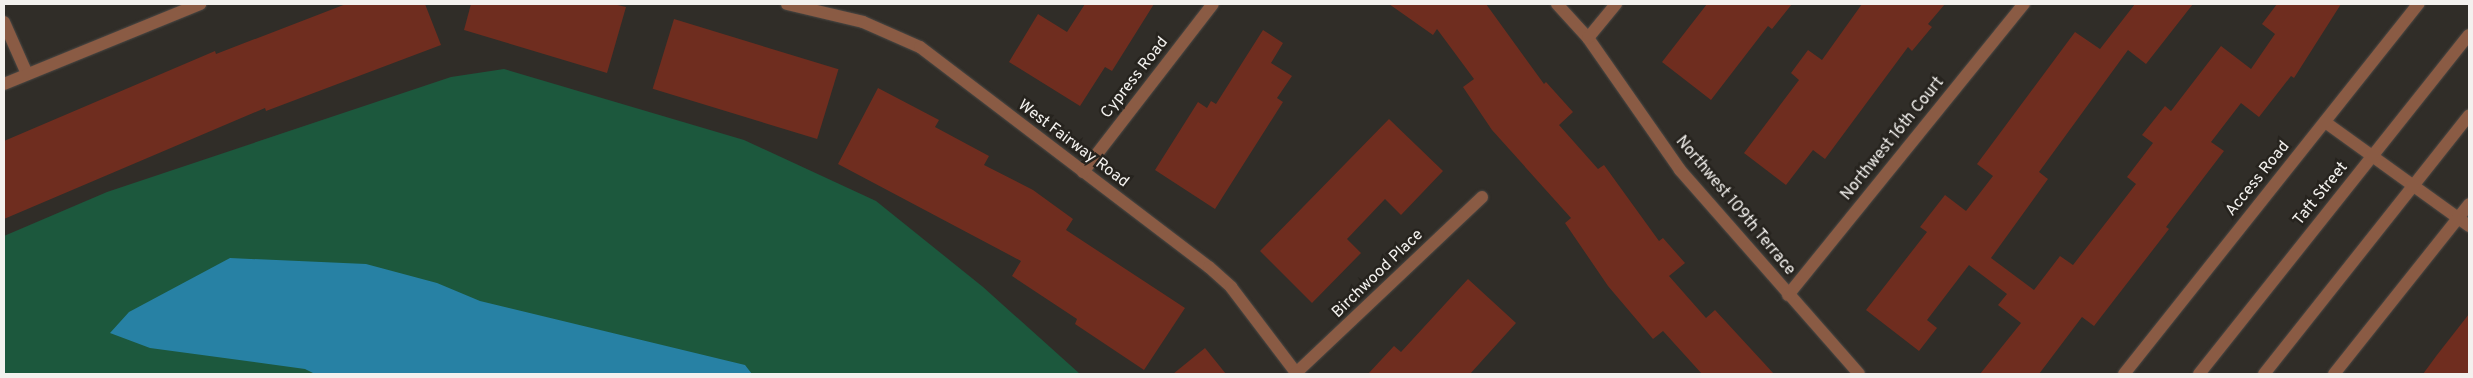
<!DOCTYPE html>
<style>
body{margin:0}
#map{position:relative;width:2473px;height:378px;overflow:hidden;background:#302d28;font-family:Overpass,sans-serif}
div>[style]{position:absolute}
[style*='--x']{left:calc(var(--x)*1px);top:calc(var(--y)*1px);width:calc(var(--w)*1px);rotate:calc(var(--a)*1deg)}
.green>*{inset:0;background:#1c583d}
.water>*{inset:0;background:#2781a4}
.building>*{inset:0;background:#6f2d1f;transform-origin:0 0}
.roads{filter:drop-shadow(0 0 1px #4b4844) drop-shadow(0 0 1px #4b4844)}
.minor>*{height:12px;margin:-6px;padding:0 6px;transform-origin:6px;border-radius:6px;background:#8a5b44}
span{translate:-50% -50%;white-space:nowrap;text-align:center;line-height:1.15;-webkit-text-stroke:5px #26231e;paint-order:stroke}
.street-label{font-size:16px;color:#f3f1ee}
.frame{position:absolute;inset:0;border:5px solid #f3f1ee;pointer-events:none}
</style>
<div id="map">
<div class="green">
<div style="clip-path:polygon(504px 69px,744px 140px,876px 201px,983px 287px,1080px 374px,4px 374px,4px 236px,107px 192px,451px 77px)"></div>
</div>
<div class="water">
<div style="clip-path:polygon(230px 258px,366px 264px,437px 283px,480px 301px,745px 365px,752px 374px,315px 374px,305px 369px,150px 348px,110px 333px,129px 312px)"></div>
</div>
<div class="building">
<div style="clip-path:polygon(346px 4px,425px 4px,441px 45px,266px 111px,265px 108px,4px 219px,4px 141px,215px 51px,216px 54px)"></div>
<div style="clip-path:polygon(471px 4px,613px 4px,626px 7px,607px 73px,464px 30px)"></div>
<div style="clip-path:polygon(1085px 4px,1154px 4px,1112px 71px,1105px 67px,1080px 106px,1009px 62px,1038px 14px,1067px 32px)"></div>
<div style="clip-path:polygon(1389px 4px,1486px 4px,1544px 84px,1546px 82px,1573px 112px,1559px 125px,1598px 169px,1604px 165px,1659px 241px,1663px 238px,1685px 263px,1669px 276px,1706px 318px,1715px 310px,1774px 374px,1702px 374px,1663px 331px,1653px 339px,1608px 286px,1565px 223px,1571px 218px,1492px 130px,1463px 87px,1474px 79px,1437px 29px,1433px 35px)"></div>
<div style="clip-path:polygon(1707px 4px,1792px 4px,1772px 29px,1768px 26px,1711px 100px,1662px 62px)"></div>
<div style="clip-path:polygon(1862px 4px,1945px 4px,1928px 24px,1932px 27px,1912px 51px,1908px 47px,1825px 159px,1813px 150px,1786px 185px,1744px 153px,1799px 80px,1791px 73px,1808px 50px,1822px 60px)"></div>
<div style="clip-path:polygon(2135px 4px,2193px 4px,2146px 64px,2128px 50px,2039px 172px,2048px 179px,1991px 258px,2034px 290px,2060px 256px,2073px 265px,2136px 184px,2127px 177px,2153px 143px,2142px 135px,2165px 106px,2171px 111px,2221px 46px,2251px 69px,2275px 34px,2262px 24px,2277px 4px,2341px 4px,2294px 78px,2291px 76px,2259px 117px,2241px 103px,2211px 142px,2224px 151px,2166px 227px,2169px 229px,2094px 326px,2082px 317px,2039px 374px,1980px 374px,2021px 323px,1998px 305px,2007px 294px,1969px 265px,1927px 320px,1937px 328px,1919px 351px,1866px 310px,1927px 232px,1920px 227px,1945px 195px,1966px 211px,1993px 176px,1977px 164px,2075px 32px,2100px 49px)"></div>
<div style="left:674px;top:19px;width:172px;height:73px;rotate:17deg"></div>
<div style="clip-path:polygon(1263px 30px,1283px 43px,1271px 63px,1292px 76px,1277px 98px,1283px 102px,1215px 209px,1155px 170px,1198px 102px,1207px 108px,1211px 101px,1216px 104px)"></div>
<div style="clip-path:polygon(878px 88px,939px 120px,935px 127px,989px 156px,984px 165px,1033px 190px,1073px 219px,1066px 230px,1185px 308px,1144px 370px,1075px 324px,1077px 319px,1012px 276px,1021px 261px,838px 164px)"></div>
<div style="clip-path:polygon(1389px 119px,1443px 171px,1401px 215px,1385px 199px,1347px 239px,1361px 253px,1312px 303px,1260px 251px)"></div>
<div style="clip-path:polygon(1468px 279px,1516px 323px,1470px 374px,1368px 374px,1394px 346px,1401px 352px)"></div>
<div style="clip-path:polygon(2469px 314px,2469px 374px,2423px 374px,2437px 355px)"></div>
<div style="clip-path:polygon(1205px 348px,1226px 374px,1173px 374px)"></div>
</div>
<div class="roads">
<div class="minor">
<div style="--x:787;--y:4;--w:78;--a:13.3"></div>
<div style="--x:863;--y:22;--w:62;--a:23.7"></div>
<div style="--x:920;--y:47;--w:363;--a:37.3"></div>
<div style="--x:1209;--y:267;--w:30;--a:42"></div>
<div style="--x:1231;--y:287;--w:109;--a:52.8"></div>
<div style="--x:1557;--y:4;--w:46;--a:47.6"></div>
<div style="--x:1588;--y:38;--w:161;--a:55.1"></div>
<div style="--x:1680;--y:170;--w:271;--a:48.7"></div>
<div style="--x:4;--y:22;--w:57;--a:66.1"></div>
<div style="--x:1588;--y:38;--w:44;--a:-50.5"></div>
<div style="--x:4;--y:84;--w:212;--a:-22.2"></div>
<div style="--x:2325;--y:122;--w:178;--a:35.8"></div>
<div style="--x:1083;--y:172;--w:212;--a:-52.3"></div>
<div style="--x:1788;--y:295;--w:375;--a:-51"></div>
<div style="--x:1296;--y:373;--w:256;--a:-43.4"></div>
<div style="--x:2124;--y:374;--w:473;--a:-51.5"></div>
<div style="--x:2199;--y:374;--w:433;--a:-51.5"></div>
<div style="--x:2264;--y:374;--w:330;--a:-51.6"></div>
<div style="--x:2334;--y:374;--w:217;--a:-51.5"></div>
</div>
</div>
<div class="street-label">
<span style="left:1135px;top:78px;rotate:-52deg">Cypress Road</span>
<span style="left:1893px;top:139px;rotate:-51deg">Northwest 16th Court</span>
<span style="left:1073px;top:144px;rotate:37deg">West Fairway Road</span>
<span style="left:2258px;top:179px;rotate:-51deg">Access Road</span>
<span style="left:2321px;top:194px;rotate:-51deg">Taft Street</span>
<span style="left:1735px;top:206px;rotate:50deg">Northwest 109th Terrace</span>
<span style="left:1378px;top:274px;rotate:-44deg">Birchwood Place</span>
</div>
<div class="frame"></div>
</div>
